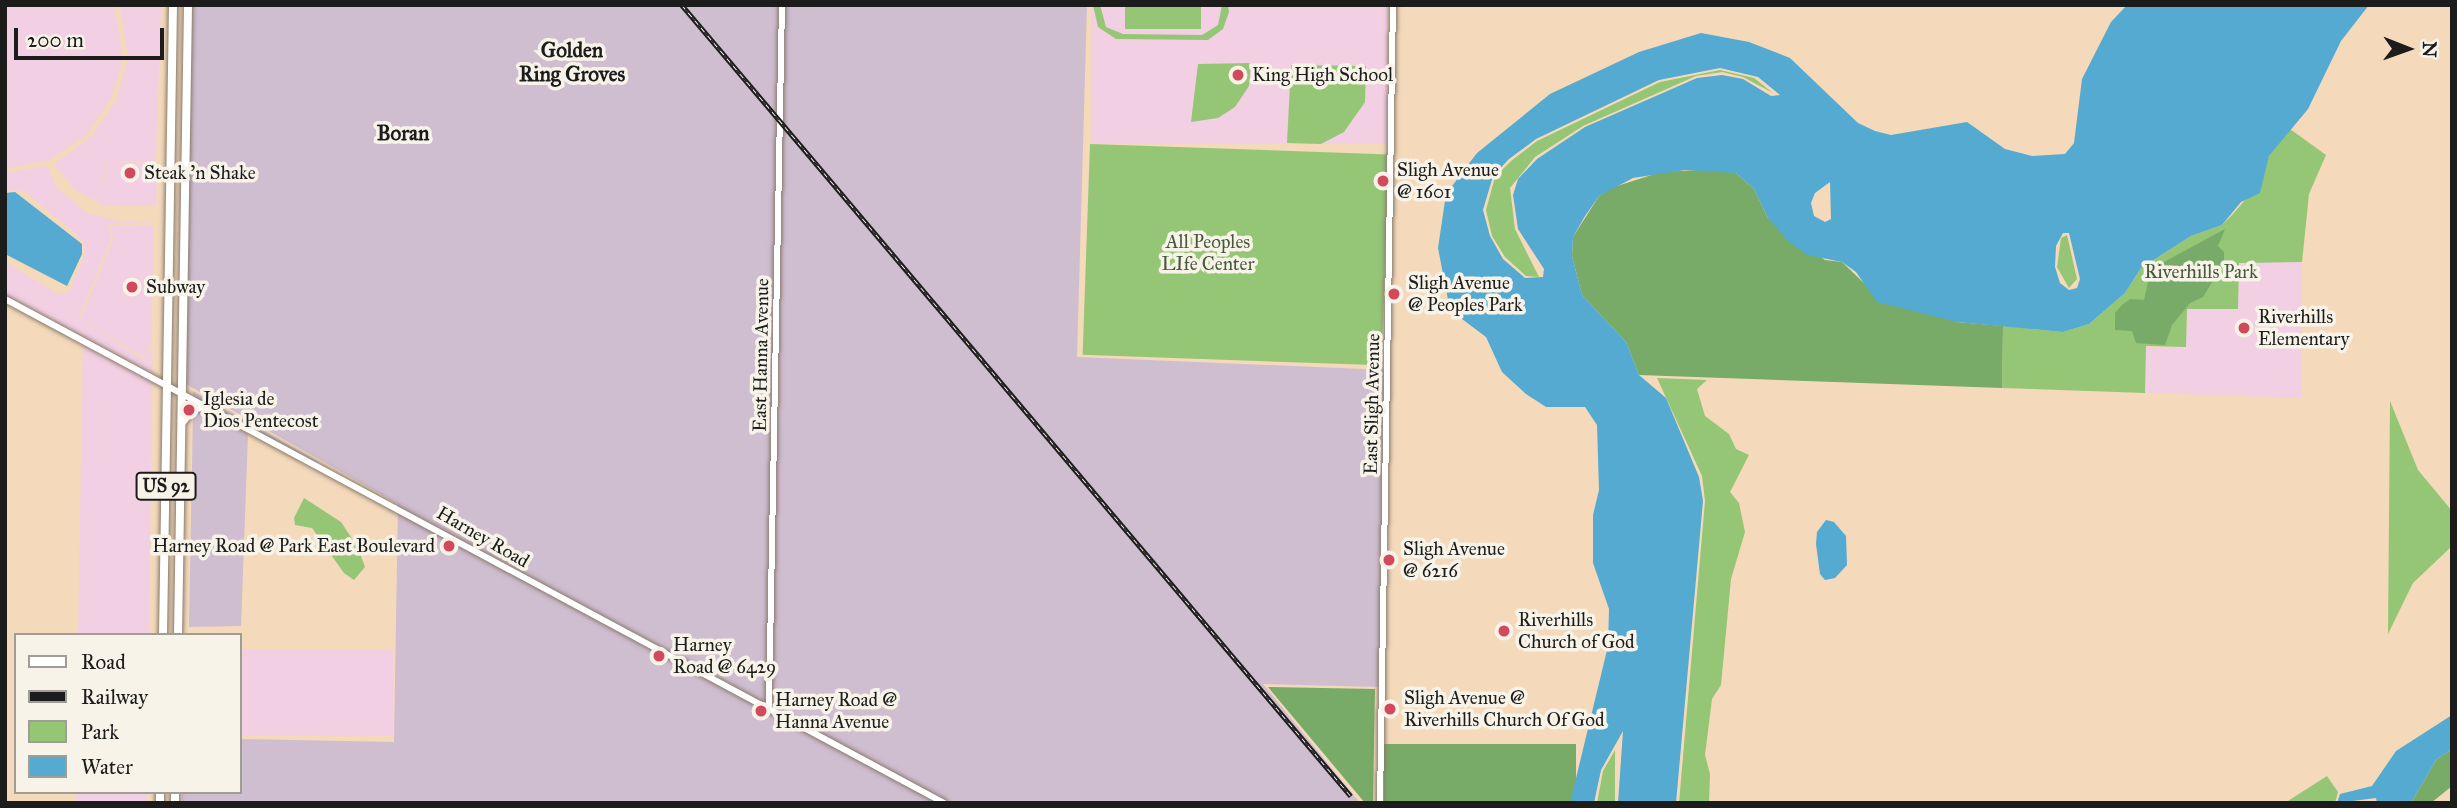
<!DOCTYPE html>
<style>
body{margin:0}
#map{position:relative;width:2457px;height:808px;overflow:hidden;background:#f4d9bb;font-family:"IM FELL Great Primer",serif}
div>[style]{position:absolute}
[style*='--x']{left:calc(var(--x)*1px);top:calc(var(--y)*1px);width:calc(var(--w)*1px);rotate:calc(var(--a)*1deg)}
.built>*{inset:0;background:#f2cfe2;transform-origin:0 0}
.industrial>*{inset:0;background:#cfbdd0}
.green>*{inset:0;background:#94c676;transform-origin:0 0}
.forest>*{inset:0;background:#77ab67;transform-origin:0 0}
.water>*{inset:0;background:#54aad0}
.roads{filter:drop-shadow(0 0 2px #887a6c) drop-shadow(0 0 2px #887a6c)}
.tertiary>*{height:6px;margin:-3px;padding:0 3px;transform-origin:3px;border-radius:3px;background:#fff}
.primary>*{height:8px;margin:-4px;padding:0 4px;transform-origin:4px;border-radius:4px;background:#fff}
.rail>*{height:4.5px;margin-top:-2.25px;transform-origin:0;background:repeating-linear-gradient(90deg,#f7f3e8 0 5px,#1c1c1c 0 10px);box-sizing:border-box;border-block:2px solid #1c1c1c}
.dots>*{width:19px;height:19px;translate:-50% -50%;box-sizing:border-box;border:4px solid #f7f3e8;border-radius:50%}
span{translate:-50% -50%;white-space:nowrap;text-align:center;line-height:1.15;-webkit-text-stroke:7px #f7f3e8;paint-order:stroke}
.shield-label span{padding:2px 5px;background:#f7f3e8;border:2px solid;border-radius:5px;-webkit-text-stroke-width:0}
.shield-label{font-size:18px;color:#1c1c1c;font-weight:700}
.poi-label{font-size:19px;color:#1c1c1c}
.left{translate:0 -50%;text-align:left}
.right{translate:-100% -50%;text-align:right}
.park-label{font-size:19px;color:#46583c}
.street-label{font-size:19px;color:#1c1c1c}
.neighbourhood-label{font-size:21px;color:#1c1c1c;font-weight:700}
.frame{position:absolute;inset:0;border:7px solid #1c1c1c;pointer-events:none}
.legend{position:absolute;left:14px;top:633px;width:228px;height:161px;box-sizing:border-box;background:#f7f3e8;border:2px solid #9f9d96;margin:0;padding:9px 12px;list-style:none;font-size:21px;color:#1c1c1c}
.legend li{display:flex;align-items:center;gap:14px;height:35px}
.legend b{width:35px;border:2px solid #9f9d96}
.north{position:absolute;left:2373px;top:14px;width:70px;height:70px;-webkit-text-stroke:5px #f7f3e8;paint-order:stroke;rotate:91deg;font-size:19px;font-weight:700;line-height:28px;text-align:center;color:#1c1c1c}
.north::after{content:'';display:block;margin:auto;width:24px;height:32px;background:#1c1c1c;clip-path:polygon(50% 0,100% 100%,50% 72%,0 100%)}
.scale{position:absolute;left:14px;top:28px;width:150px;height:32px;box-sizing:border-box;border:4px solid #1c1c1c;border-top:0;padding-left:9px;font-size:21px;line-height:24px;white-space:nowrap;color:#1c1c1c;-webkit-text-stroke:5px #f7f3e8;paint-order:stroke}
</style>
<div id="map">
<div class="built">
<div style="clip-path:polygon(5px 5px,114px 5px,123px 58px,111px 98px,87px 134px,48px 161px,5px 168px)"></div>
<div style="clip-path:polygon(120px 5px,161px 5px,156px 161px,103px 161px,106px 206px,75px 190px,54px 164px,91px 137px,116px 100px,128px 58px)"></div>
<div style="left:1091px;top:5px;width:297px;height:139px"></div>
<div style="left:105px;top:162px;width:52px;height:43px;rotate:1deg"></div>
<div style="clip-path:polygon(47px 166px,57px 188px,87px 213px,117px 221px,155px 222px,109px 224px,111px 239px,79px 317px,144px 360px,153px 347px,152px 375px,5px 296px,5px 262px,58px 294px,69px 292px,85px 254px,84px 243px,75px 233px,24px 191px,5px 190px,5px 173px)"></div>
<div style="clip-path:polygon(111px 225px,154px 226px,151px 344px,145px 358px,81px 318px,113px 240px)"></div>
<div style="clip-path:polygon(2239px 262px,2302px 262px,2301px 398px,2145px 393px,2146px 347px,2185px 347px,2187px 309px,2238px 309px)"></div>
<div style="clip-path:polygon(83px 344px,152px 381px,149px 635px,78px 635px)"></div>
<div style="left:240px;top:650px;width:153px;height:86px"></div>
<div style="left:76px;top:792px;width:71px;height:11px"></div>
</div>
<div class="industrial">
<div style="clip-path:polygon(192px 5px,1087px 5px,1077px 357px,1386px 370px,1379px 687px,1263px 684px,1360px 803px,182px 803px,182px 792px,240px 792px,240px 739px,394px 742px,398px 504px,186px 384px)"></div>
<div style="clip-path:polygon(193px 391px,317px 461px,317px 466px,193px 397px)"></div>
<div style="clip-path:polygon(205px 410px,248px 434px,241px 626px,189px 627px,193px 414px)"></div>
</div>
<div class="green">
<div style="clip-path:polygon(1093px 5px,1100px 5px,1106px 27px,1123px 34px,1202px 35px,1218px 25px,1222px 5px,1228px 5px,1229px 12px,1223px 29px,1208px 40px,1116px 39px,1098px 27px)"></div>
<div style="left:1125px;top:5px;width:76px;height:24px"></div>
<div style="clip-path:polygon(1251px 63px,1249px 86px,1235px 107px,1218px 118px,1191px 122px,1198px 64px)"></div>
<div style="clip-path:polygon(1291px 65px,1366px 66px,1365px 102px,1344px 132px,1321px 144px,1287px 143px)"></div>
<div style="clip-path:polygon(1720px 70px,1754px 78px,1773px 93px,1743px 77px,1722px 72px,1696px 76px,1583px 126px,1535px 157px,1510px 188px,1515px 229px,1539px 277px,1526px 276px,1505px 257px,1492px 236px,1486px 210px,1495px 177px,1511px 161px,1537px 141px,1660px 82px)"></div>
<div style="clip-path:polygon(2290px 129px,2326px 155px,2309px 194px,2302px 262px,2239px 263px,2238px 309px,2187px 309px,2186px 347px,2146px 346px,2145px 393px,2002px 388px,2003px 326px,2063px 332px,2089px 324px,2125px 293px,2141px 268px,2191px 236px,2222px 225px,2233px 214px,2261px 181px,2269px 156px)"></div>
<div style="left:1090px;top:144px;width:299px;height:211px;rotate:2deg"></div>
<div style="clip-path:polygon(2067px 235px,2077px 279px,2069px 288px,2057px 267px,2061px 238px)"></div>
<div style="clip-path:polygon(1657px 378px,1707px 380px,1697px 389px,1705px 416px,1729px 434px,1736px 449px,1749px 455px,1730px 492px,1739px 503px,1745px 532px,1731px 579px,1721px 685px,1712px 699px,1705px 755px,1710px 774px,1709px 803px,1679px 803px,1705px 501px,1702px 476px)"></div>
<div style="clip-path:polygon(2390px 401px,2418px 470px,2452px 511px,2452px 546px,2413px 583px,2388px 634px)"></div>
<div style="clip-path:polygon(304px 498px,341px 522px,357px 546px,365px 567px,354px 580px,344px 573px,312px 528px,295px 525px,294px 518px)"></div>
<div style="clip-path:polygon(1615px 750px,1615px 803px,1597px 803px,1603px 771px)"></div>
<div style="clip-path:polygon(2327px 776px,2338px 792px,2335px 803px,2285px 803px)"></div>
</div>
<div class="forest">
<div style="clip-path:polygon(1715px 169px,1736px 173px,1754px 189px,1768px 218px,1825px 260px,1842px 262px,1866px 285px,1957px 322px,2003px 326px,2002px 388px,1639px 375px,1626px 342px,1582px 295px,1572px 256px,1573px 237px,1599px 196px,1614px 187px,1661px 172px)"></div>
<div style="clip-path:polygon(2225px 229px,2218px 246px,2224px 252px,2224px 263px,2203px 297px,2190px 303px,2172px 325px,2165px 345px,2136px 343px,2132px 331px,2115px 330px,2115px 313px,2122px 305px,2130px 299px,2144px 300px,2151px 269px)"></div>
<div style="clip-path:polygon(1268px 687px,1375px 689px,1373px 803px,1365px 803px)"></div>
<div style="left:1384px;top:744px;width:192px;height:59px"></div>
<div style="clip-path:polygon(2452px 749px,2452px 786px,2431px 803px,2411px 803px,2436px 760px)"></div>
</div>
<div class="water">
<div style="clip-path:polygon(evenodd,2127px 5px,2369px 5px,2341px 41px,2308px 109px,2269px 156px,2260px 193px,2241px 202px,2222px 225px,2191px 236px,2141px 268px,2125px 293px,2089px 324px,2063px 332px,1957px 322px,1877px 302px,1856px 272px,1842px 262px,1807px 255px,1787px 240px,1768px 218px,1754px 189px,1736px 173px,1685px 170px,1633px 178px,1599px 196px,1585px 216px,1573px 237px,1572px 256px,1582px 295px,1626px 342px,1639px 375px,1666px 398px,1699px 477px,1703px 501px,1676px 803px,1618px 803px,1623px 731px,1601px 770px,1594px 803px,1570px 803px,1608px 646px,1609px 609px,1593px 563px,1593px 515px,1599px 490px,1597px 425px,1585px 407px,1546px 407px,1526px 394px,1502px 372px,1486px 337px,1450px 310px,1438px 248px,1446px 194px,1477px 153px,1550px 94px,1639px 52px,1701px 33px,1749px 42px,1790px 58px,1858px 123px,1875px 131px,1891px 135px,1967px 122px,2005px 149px,2032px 156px,2065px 154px,2074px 143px,2082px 79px,2111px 22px,2127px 5px,1720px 68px,1758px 77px,1780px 95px,1771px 96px,1743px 79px,1722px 75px,1697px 78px,1585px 127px,1537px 159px,1518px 179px,1513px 195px,1518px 229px,1544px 269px,1543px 277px,1525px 278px,1503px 259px,1490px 236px,1483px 210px,1493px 176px,1509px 159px,1536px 139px,1659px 80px,1720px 68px,2127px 5px,1830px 182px,1831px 219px,1825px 222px,1814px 216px,1811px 203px,1815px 193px,1830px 182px,2127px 5px,2063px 233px,2069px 233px,2080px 279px,2077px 288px,2069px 290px,2060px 283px,2055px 267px,2056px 246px,2063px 233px)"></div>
<div style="clip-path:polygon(15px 192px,82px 244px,82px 254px,67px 286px,5px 254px,5px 193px)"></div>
<div style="clip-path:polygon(1826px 520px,1834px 522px,1846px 536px,1847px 565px,1835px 578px,1825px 580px,1820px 574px,1816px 544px,1817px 532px)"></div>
<div style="clip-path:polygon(2452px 715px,2452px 749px,2436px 760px,2411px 803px,2377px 803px,2376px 798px,2337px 803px,2340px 794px,2372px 786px,2396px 751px)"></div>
</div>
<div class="roads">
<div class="tertiary">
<div style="--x:5;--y:299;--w:1066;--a:28.22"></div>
<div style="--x:182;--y:424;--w:16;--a:-52"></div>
<div style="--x:192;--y:411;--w:15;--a:-20"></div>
<div style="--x:769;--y:705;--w:700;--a:-88.94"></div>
<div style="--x:1380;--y:803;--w:798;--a:-89.07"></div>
</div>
<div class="primary">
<div style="--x:163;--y:635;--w:630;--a:-89.09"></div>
<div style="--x:178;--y:635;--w:630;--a:-89.09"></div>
<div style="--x:160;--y:803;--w:11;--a:-90"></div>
<div style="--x:175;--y:803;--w:11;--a:-90"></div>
</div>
</div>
<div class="rail">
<div style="--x:682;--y:5;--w:1036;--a:49.78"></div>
</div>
<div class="dots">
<div style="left:1238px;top:75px;background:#d1495b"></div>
<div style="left:130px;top:173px;background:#d1495b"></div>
<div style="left:1383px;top:181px;background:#d1495b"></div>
<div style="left:132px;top:287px;background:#d1495b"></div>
<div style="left:1394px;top:294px;background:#d1495b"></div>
<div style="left:2244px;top:328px;background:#d1495b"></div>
<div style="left:189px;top:410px;background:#d1495b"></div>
<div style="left:449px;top:546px;background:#d1495b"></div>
<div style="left:1389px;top:560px;background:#d1495b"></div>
<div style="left:1504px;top:631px;background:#d1495b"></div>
<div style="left:659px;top:656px;background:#d1495b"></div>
<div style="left:1390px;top:709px;background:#d1495b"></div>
<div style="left:761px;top:711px;background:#d1495b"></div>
</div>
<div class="shield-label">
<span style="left:166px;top:486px">US 92</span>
</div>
<div class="poi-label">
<span class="left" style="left:1252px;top:75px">King High School</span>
<span class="left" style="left:1397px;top:181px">Sligh Avenue<br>@ 1601</span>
<span class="left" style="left:144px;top:173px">Steak 'n Shake</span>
<span class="left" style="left:1408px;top:294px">Sligh Avenue<br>@ Peoples Park</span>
<span class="left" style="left:146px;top:287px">Subway</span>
<span class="left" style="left:2258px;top:328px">Riverhills<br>Elementary</span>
<span class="left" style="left:203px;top:410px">Iglesia de<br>Dios Pentecost</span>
<span class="right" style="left:435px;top:546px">Harney Road @ Park East Boulevard</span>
<span class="left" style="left:1403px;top:560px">Sligh Avenue<br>@ 6216</span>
<span class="left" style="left:1518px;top:631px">Riverhills<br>Church of God</span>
<span class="left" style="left:673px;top:656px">Harney<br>Road @ 6429</span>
<span class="left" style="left:1404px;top:709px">Sligh Avenue @<br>Riverhills Church Of God</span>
<span class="left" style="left:775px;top:711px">Harney Road @<br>Hanna Avenue</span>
</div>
<div class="park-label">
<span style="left:1208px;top:253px">All Peoples<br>LIfe Center</span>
<span style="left:2201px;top:272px">Riverhills Park</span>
</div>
<div class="street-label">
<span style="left:761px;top:355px;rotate:-89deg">East Hanna Avenue</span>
<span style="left:1372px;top:404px;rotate:-89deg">East Sligh Avenue</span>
<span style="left:483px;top:537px;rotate:30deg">Harney Road</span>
</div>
<div class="neighbourhood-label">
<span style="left:572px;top:62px">Golden<br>Ring Groves</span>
<span style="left:403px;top:133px">Boran</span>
</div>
<div class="frame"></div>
<ul class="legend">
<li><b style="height:9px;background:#fff"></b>Road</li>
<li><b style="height:9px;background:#1c1c1c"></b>Railway</li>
<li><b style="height:19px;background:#94c676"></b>Park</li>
<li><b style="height:19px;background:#54aad0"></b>Water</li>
</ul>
<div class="north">N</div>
<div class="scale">200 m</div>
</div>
